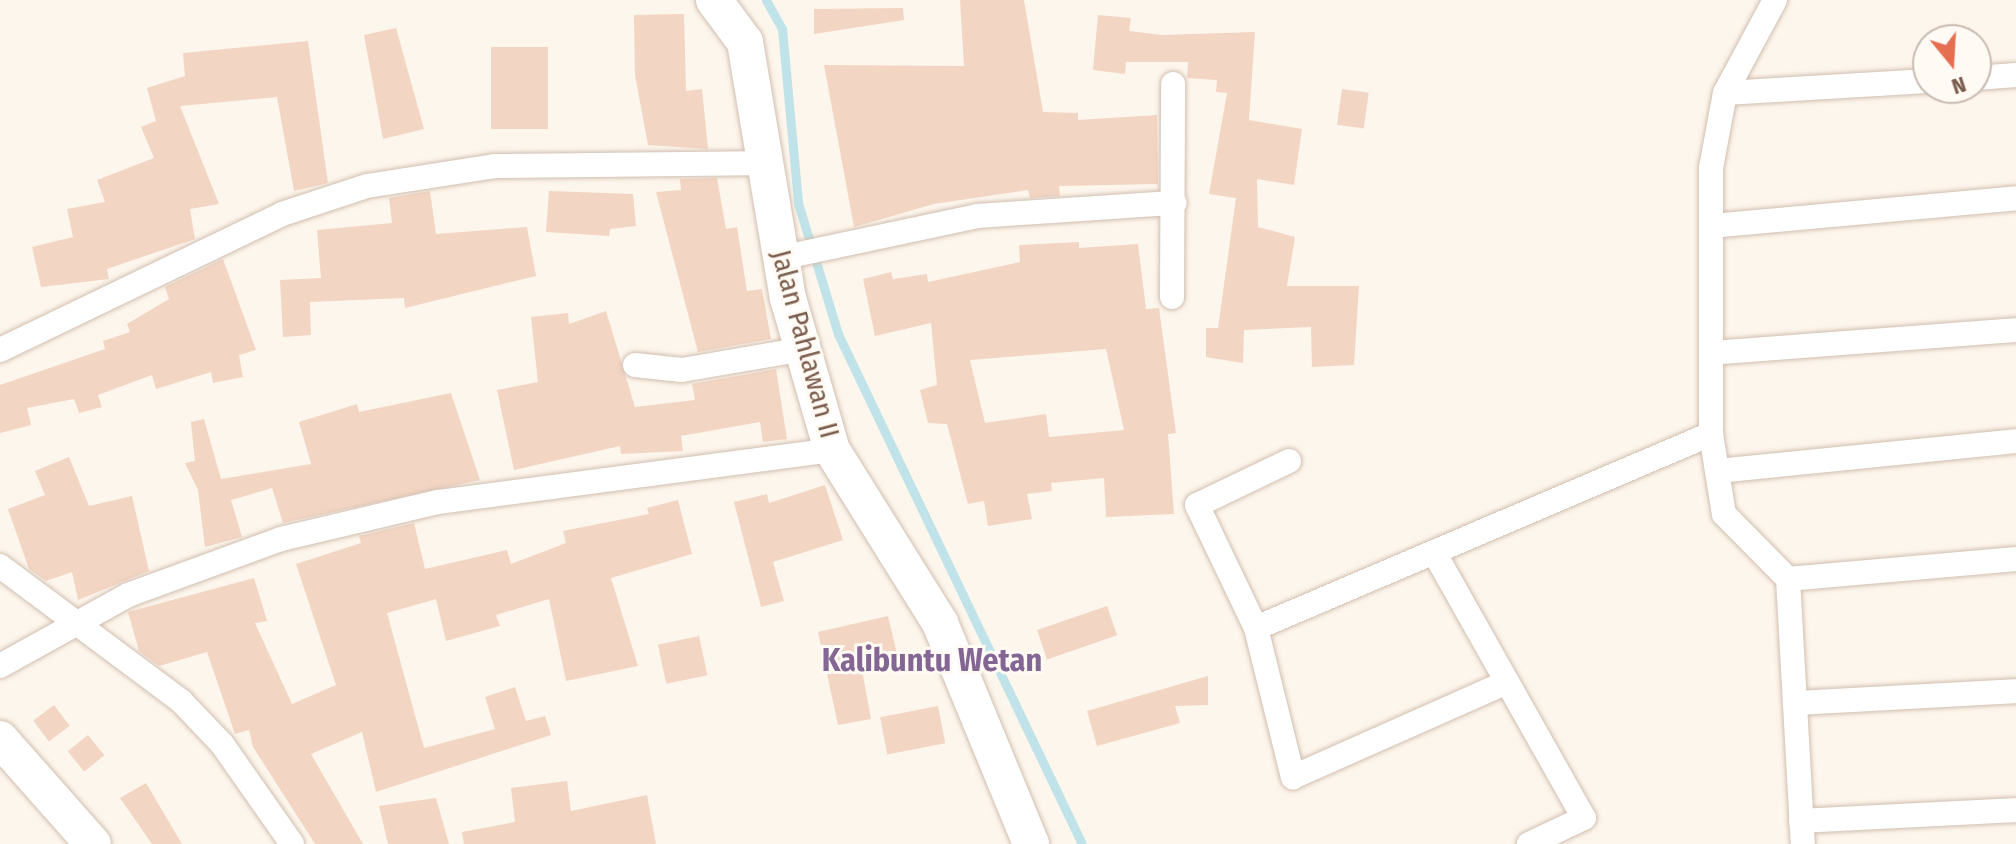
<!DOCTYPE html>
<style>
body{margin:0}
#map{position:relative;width:2016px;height:844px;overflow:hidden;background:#fdf6ec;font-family:"Fira Sans Condensed",sans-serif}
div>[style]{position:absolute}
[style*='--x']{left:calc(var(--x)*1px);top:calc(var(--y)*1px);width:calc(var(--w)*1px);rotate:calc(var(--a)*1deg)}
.stream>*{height:9px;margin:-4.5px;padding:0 4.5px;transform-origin:4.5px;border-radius:4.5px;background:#bfe3e8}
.building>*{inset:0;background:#f3d5c3;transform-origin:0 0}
.roads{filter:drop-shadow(0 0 2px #d1beb0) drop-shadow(0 0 2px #d1beb0)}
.street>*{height:24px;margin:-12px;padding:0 12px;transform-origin:12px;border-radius:12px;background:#fff}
.secondary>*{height:36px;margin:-18px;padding:0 18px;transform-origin:18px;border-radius:18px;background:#fff}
span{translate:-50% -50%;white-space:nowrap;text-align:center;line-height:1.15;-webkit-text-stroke:6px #fffaf3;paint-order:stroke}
.street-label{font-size:28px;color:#7a5c4d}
.quarter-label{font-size:32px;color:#846695;font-weight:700}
.north{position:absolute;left:1912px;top:24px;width:80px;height:80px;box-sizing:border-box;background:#fffaf3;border:2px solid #cabbb1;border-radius:50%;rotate:162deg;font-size:22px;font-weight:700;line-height:32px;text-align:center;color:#7a5c4d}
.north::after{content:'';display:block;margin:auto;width:28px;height:36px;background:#e76f51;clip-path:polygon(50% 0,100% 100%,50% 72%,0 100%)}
</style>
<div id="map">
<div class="stream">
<div style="--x:766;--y:0;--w:33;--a:61"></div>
<div style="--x:782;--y:29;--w:175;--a:84.7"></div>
<div style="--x:798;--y:203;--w:137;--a:73"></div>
<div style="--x:838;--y:334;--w:565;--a:64.43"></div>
</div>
<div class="building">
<div style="clip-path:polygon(960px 0,1024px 0,1043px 112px,1078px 113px,1078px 120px,1157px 115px,1158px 184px,1059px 186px,1060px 196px,1030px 198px,1028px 190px,934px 204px,854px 227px,824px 65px,964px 66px)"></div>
<div style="clip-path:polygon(903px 8px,904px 20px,814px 34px,814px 9px)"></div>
<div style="clip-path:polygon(684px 14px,686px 91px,702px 89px,708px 149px,648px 145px,635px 75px,634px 15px)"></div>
<div style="clip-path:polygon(1098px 15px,1131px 18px,1129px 31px,1162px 35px,1255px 32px,1249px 120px,1302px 129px,1294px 185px,1257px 179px,1258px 227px,1295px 237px,1287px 286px,1359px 286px,1354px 365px,1312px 367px,1311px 327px,1244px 330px,1243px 363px,1206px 357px,1206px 328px,1218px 328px,1236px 198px,1209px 194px,1227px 93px,1216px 92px,1217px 80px,1187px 78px,1188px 62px,1126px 62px,1125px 74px,1093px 70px)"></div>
<div style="clip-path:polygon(396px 28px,424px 129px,383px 139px,364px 35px)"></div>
<div style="clip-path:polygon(308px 41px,328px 183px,294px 191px,277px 97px,180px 106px,219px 204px,190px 209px,195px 239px,107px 269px,109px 279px,41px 287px,32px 247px,73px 237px,67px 209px,105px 202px,97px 180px,154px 158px,141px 127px,156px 121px,147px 88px,185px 76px,183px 53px)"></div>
<div style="left:491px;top:47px;width:57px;height:82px"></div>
<div style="left:1342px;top:89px;width:27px;height:36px;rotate:8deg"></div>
<div style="clip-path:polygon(717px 178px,726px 229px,737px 227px,747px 291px,762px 289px,771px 339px,698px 352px,656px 192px,681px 190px,680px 179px)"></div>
<div style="clip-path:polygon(430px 191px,436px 234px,527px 227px,536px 276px,405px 308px,404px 298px,310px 302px,311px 335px,283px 337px,280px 280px,321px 278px,317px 230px,392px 223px,389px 198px)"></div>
<div style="clip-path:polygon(549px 191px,633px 194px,636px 226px,610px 229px,609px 236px,546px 232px)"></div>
<div style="clip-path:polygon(evenodd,1079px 242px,1079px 248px,1138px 244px,1146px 309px,1159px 308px,1176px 433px,1168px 434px,1174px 514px,1106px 517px,1104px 478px,1051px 483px,1052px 491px,1027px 494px,1032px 519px,988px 526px,984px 501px,968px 504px,947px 424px,928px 423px,920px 390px,937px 385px,931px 323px,875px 336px,863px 279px,891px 272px,893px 279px,927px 274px,928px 282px,1020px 262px,1019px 245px,1079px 242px,1106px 349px,1124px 430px,1049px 437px,1046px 414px,985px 423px,970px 360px,1106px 349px)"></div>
<div style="clip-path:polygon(223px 259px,256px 350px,239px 355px,243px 377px,213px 383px,211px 372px,156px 389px,152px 375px,98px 395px,102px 407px,79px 413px,74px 399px,27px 408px,31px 425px,0 433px,0 385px,105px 349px,103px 341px,130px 332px,127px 324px,169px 299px,165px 287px)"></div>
<div style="clip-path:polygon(606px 311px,635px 407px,695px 400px,692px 384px,776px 369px,787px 439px,763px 442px,760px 422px,681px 436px,683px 451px,621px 454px,620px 446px,514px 470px,497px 390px,538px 382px,531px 317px,568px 313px,569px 324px)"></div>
<div style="clip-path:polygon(451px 393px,480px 480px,283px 523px,272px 488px,231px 500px,242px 537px,205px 547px,198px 490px,185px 463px,195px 461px,191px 422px,204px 419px,221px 479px,311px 464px,299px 422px,357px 404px,359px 412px)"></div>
<div style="clip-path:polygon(69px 457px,89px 506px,132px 496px,149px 571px,78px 600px,72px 572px,46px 581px,29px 569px,8px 509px,45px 495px,35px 471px)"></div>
<div style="clip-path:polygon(825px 485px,843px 540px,773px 562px,784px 601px,761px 607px,734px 502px,767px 494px,769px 503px)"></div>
<div style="clip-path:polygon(678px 500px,692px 554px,611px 578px,638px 666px,566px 681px,549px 599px,496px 615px,500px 626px,446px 641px,436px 599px,387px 613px,424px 748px,495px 729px,485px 697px,515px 687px,526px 721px,545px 716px,551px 735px,376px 792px,362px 732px,311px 754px,363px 844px,315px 844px,253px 747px,249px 730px,235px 734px,207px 652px,159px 666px,139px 651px,128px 612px,254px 578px,267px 621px,255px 623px,292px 704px,336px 685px,296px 564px,361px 543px,359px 536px,414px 523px,425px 569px,507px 550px,511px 564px,566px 543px,563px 531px,649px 514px,647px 508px)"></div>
<div style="left:1107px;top:606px;width:31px;height:74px;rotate:71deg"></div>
<div style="clip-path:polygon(888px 616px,899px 662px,862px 670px,871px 719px,838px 725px,818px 632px)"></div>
<div style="left:699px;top:636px;width:40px;height:42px;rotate:78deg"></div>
<div style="clip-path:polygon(1208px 676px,1208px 705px,1175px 706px,1180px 723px,1097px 746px,1087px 711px)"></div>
<div style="left:54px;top:705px;width:26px;height:26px;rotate:53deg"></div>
<div style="left:938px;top:706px;width:38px;height:59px;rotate:79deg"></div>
<div style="left:88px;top:735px;width:26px;height:26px;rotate:51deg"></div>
<div style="clip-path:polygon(567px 781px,571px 811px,647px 795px,656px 844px,464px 844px,462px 832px,515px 822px,511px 788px)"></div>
<div style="clip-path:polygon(146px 783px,182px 844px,152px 844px,120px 798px)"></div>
<div style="clip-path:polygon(436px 798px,449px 844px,388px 844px,379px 806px)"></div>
</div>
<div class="roads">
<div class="street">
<div style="--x:1775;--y:0;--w:106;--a:118.3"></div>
<div style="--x:1725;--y:93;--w:76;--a:100.6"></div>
<div style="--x:1711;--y:168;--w:266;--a:90"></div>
<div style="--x:1711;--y:434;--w:81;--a:80.8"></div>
<div style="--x:1724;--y:514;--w:91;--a:45.4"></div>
<div style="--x:1788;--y:579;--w:265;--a:86.8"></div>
<div style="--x:1976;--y:78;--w:40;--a:-4.3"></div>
<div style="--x:1725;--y:93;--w:203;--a:-3.4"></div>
<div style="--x:1711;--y:226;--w:306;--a:-5.2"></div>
<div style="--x:780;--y:258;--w:201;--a:-12"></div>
<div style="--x:977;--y:216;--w:198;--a:-3.8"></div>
<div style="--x:1172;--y:297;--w:213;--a:-89.7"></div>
<div style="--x:0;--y:350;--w:313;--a:-25.7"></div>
<div style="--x:282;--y:214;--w:89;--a:-18.2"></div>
<div style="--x:367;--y:186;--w:129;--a:-8.9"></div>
<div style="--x:494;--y:166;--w:268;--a:-0.6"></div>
<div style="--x:1711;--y:353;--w:306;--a:-4.3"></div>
<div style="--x:635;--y:365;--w:47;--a:6.1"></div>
<div style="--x:682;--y:370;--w:123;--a:-9.8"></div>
<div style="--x:1289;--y:461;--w:102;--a:154.4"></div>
<div style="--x:1197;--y:505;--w:136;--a:64.4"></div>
<div style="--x:1256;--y:628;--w:154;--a:76.1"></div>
<div style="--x:1293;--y:777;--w:234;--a:-23.9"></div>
<div style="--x:1717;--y:471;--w:301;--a:-5.7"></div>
<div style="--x:1435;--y:554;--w:303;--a:60.6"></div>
<div style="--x:1584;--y:818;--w:61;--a:154.7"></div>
<div style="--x:0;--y:566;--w:226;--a:36.7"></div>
<div style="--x:181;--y:701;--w:59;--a:46.4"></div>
<div style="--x:222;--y:744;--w:122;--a:55"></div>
<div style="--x:1788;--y:579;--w:229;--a:-5"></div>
<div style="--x:1256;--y:628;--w:495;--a:-23.1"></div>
<div style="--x:0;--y:666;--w:146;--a:-29"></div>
<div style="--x:128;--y:595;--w:163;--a:-20.1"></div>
<div style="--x:281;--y:539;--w:161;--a:-13.3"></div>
<div style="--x:438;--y:502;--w:397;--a:-7.5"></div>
<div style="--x:1795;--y:703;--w:221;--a:-3.1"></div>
<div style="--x:1801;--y:821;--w:215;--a:-2.9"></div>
</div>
<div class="secondary">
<div style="--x:714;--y:0;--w:52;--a:53.6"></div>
<div style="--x:745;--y:42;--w:260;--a:80.5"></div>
<div style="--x:788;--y:298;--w:158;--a:73.9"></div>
<div style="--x:832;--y:450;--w:204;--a:58"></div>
<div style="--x:940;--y:623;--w:239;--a:67.6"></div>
<div style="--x:0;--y:739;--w:140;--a:48.5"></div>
</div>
</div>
<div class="street-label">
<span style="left:805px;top:344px;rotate:75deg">Jalan Pahlawan II</span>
</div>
<div class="quarter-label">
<span style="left:932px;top:660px">Kalibuntu Wetan</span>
</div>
<div class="north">N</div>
</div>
